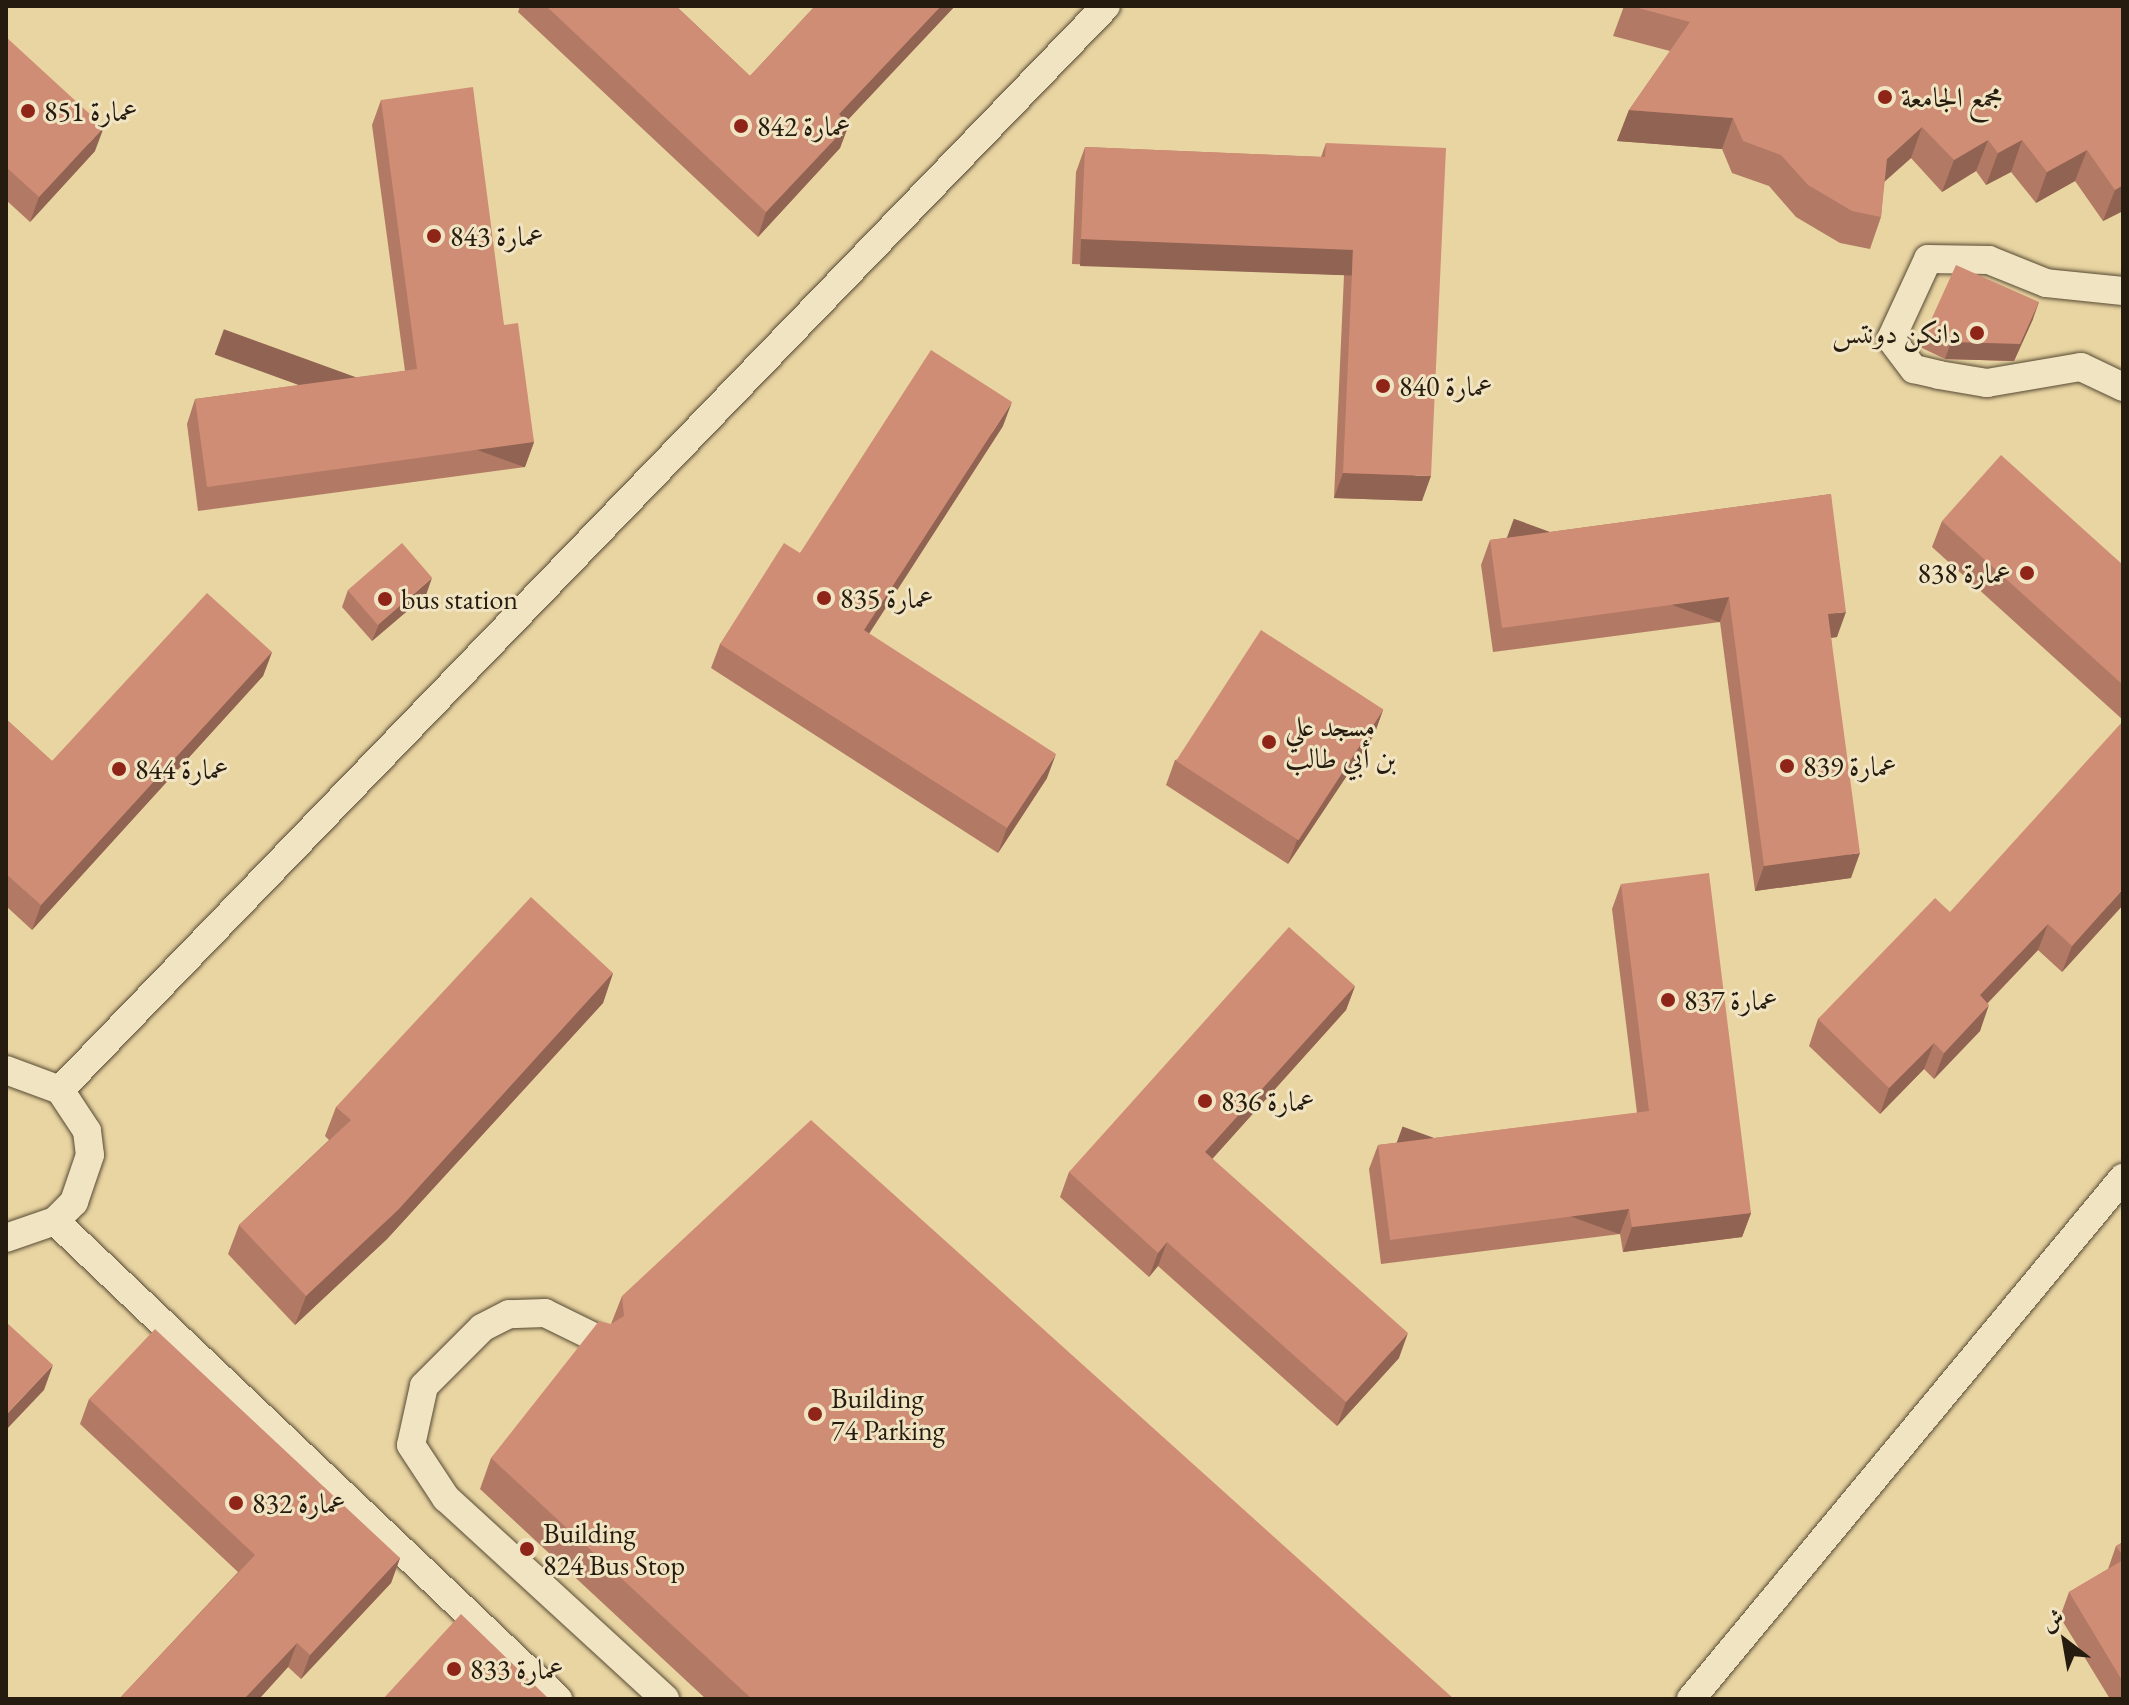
<!DOCTYPE html>
<meta charset="utf-8">
<style>
body{margin:0}
#map{position:relative;width:2129px;height:1705px;overflow:hidden;background:#e9d5a2;font-family:"EB Garamond",Amiri,serif}
div>[style]{position:absolute}
[style*='--x']{left:calc(var(--x)*1px);top:calc(var(--y)*1px);width:calc(var(--w)*1px);rotate:calc(var(--a)*1deg)}
.roads{filter:drop-shadow(0 0 2px #574a34) drop-shadow(0 0 2px #574a34)}
.service>*{height:28px;margin:-14px;padding:0 14px;transform-origin:14px;border-radius:14px;background:#f1e4c3}
.wall>*{inset:0;background:#b27965}
.shaded-wall>*{inset:0;background:#916352;transform-origin:0 0}
.building>*{inset:0;background:#cf8d75;transform-origin:0 0}
.dots>*{width:22px;height:22px;translate:-50% -50%;box-sizing:border-box;border:4px solid #f1e4c3;border-radius:50%}
span{translate:-50% -50%;white-space:nowrap;text-align:center;line-height:1.15;-webkit-text-stroke:6px #f1e4c3;paint-order:stroke}
.poi-label{font-size:28px;color:#261b0f}
.left{translate:0 -50%;text-align:left}
.right{translate:-100% -50%;text-align:right}
.frame{position:absolute;inset:0;border:8px solid #261b0f;pointer-events:none}
.north{position:absolute;left:2025px;top:1601px;width:80px;height:80px;-webkit-text-stroke:6px #f1e4c3;paint-order:stroke;rotate:329deg;font-size:22px;font-weight:700;line-height:32px;text-align:center;color:#261b0f}
.north::after{content:'';display:block;margin:auto;width:28px;height:36px;background:#261b0f;clip-path:polygon(50% 0,100% 100%,50% 72%,0 100%)}
</style>
<div id="map">
<div class="roads">
<div class="service">
<div style="--x:2123;--y:291;--w:77;--a:-174.1"></div>
<div style="--x:2046;--y:283;--w:61;--a:-158"></div>
<div style="--x:1989;--y:260;--w:61;--a:-179.1"></div>
<div style="--x:1928;--y:259;--w:88;--a:114.8"></div>
<div style="--x:1891;--y:339;--w:38;--a:53"></div>
<div style="--x:1914;--y:369;--w:26;--a:13"></div>
<div style="--x:1939;--y:375;--w:49;--a:9.5"></div>
<div style="--x:1987;--y:383;--w:95;--a:-9.7"></div>
<div style="--x:2081;--y:367;--w:47;--a:25.5"></div>
<div style="--x:6;--y:1070;--w:58;--a:20.3"></div>
<div style="--x:60;--y:1090;--w:49;--a:56.6"></div>
<div style="--x:87;--y:1131;--w:24;--a:83"></div>
<div style="--x:90;--y:1155;--w:50;--a:108.8"></div>
<div style="--x:74;--y:1202;--w:27;--a:135"></div>
<div style="--x:55;--y:1221;--w:52;--a:160.9"></div>
<div style="--x:60;--y:1090;--w:1506;--a:-46.02"></div>
<div style="--x:55;--y:1221;--w:694;--a:43.54"></div>
<div style="--x:598;--y:1339;--w:59;--a:-153.9"></div>
<div style="--x:545;--y:1313;--w:36;--a:178"></div>
<div style="--x:509;--y:1314;--w:30;--a:153"></div>
<div style="--x:482;--y:1328;--w:82;--a:135"></div>
<div style="--x:424;--y:1386;--w:60;--a:102.4"></div>
<div style="--x:411;--y:1445;--w:64;--a:56.6"></div>
<div style="--x:446;--y:1498;--w:297;--a:42.5"></div>
<div style="--x:1691;--y:1699;--w:677;--a:-50.34"></div>
</div>
</div>
<div class="wall">
<div style="clip-path:polygon(520px 6px,676px 6px,750px 76px,815px 6px,955px 6px,846px 121px,849px 124px,840px 148px,758px 237px,518px 12px)"></div>
<div style="clip-path:polygon(1624px 6px,2123px 6px,2123px 211px,2103px 221px,2075px 181px,2036px 203px,2011px 172px,1986px 185px,1976px 171px,1942px 192px,1911px 158px,1884px 182px,1881px 217px,1870px 249px,1840px 243px,1796px 217px,1769px 186px,1732px 173px,1722px 149px,1617px 141px,1629px 110px,1670px 51px,1613px 36px)"></div>
<div style="clip-path:polygon(6px 37px,95px 151px,30px 222px,6px 200px)"></div>
<div style="clip-path:polygon(381px 100px,504px 325px,534px 442px,525px 467px,198px 511px,187px 424px,195px 399px,405px 371px,372px 125px)"></div>
<div style="clip-path:polygon(1326px 143px,1422px 501px,1334px 498px,1344px 275px,1072px 264px,1076px 172px,1085px 147px,1321px 157px)"></div>
<div style="clip-path:polygon(2033px 319px,2014px 361px,1945px 359px,1920px 347px,1926px 331px)"></div>
<div style="clip-path:polygon(1003px 426px,869px 634px,1047px 778px,998px 853px,711px 668px,720px 644px,800px 553px)"></div>
<div style="clip-path:polygon(1831px 494px,1837px 637px,1831px 638px,1851px 878px,1755px 891px,1720px 622px,1493px 652px,1481px 565px,1490px 540px)"></div>
<div style="clip-path:polygon(1942px 521px,2123px 565px,2123px 720px,1932px 547px)"></div>
<div style="clip-path:polygon(348px 590px,426px 595px,372px 641px,342px 607px)"></div>
<div style="clip-path:polygon(272px 652px,263px 676px,32px 930px,6px 906px,6px 719px,52px 761px)"></div>
<div style="clip-path:polygon(1383px 710px,1374px 735px,1288px 864px,1166px 785px,1175px 760px)"></div>
<div style="clip-path:polygon(1621px 884px,1751px 1213px,1742px 1237px,1623px 1252px,1620px 1234px,1381px 1264px,1369px 1169px,1378px 1145px,1637px 1113px,1612px 909px)"></div>
<div style="clip-path:polygon(2123px 905px,2062px 972px,2038px 950px,1988px 1003px,1980px 1031px,1934px 1079px,1924px 1069px,1880px 1114px,1809px 1046px,1818px 1019px,1950px 912px)"></div>
<div style="clip-path:polygon(613px 973px,603px 1003px,387px 1239px,295px 1325px,228px 1254px,239px 1225px,329px 1140px,325px 1136px,336px 1107px)"></div>
<div style="clip-path:polygon(1355px 986px,1346px 1010px,1212px 1159px,1399px 1358px,1337px 1426px,1158px 1266px,1149px 1277px,1060px 1197px,1069px 1172px)"></div>
<div style="clip-path:polygon(622px 1296px,1454px 1699px,706px 1699px,480px 1489px,491px 1458px,611px 1324px)"></div>
<div style="clip-path:polygon(89px 1399px,400px 1558px,391px 1583px,301px 1679px,288px 1667px,259px 1699px,119px 1699px,238px 1572px,80px 1424px)"></div>
<div style="clip-path:polygon(2123px 1542px,2123px 1699px,2110px 1699px,2060px 1617px,2069px 1592px,2108px 1569px,2116px 1546px)"></div>
</div>
<div class="shaded-wall">
<div style="clip-path:polygon(941px 6px,955px 6px,830px 139px,839px 114px)"></div>
<div style="clip-path:polygon(1629px 110px,1733px 118px,1722px 149px,1617px 141px)"></div>
<div style="clip-path:polygon(849px 124px,840px 148px,758px 237px,766px 212px)"></div>
<div style="clip-path:polygon(104px 127px,95px 151px,30px 222px,39px 197px)"></div>
<div style="clip-path:polygon(1922px 127px,1911px 158px,1875px 190px,1887px 159px)"></div>
<div style="clip-path:polygon(1988px 140px,1976px 171px,1942px 192px,1954px 160px)"></div>
<div style="clip-path:polygon(2022px 140px,2011px 172px,1986px 185px,1998px 153px)"></div>
<div style="clip-path:polygon(2087px 150px,2075px 181px,2036px 203px,2047px 172px)"></div>
<div style="clip-path:polygon(2123px 185px,2123px 211px,2103px 221px,2115px 190px)"></div>
<div style="left:1081px;top:239px;width:272px;height:27px;rotate:2deg"></div>
<div style="clip-path:polygon(2039px 302px,2033px 319px,2014px 361px,1945px 359px,1951px 342px)"></div>
<div style="clip-path:polygon(1012px 402px,1003px 426px,855px 655px,864px 630px)"></div>
<div style="left:534px;top:442px;width:27px;height:330px;rotate:110deg"></div>
<div style="clip-path:polygon(1343px 473px,1431px 476px,1422px 501px,1334px 498px)"></div>
<div style="clip-path:polygon(432px 578px,426px 595px,372px 641px,379px 624px)"></div>
<div style="left:1729px;top:597px;width:27px;height:229px;rotate:110deg"></div>
<div style="clip-path:polygon(1846px 612px,1837px 637px,1819px 639px,1828px 614px)"></div>
<div style="clip-path:polygon(272px 652px,263px 676px,32px 930px,41px 905px)"></div>
<div style="clip-path:polygon(1383px 710px,1374px 735px,1288px 864px,1297px 840px)"></div>
<div style="clip-path:polygon(1056px 754px,1047px 778px,998px 853px,1007px 828px)"></div>
<div style="clip-path:polygon(1860px 853px,1851px 878px,1755px 891px,1764px 866px)"></div>
<div style="clip-path:polygon(2123px 889px,2123px 905px,2062px 972px,2072px 946px)"></div>
<div style="clip-path:polygon(2048px 924px,2038px 950px,1970px 1021px,1980px 995px)"></div>
<div style="clip-path:polygon(613px 973px,603px 1003px,387px 1239px,295px 1325px,306px 1296px)"></div>
<div style="clip-path:polygon(1355px 986px,1346px 1010px,1196px 1177px,1205px 1152px)"></div>
<div style="clip-path:polygon(1989px 1005px,1980px 1031px,1934px 1079px,1944px 1053px)"></div>
<div style="clip-path:polygon(1934px 1043px,1924px 1069px,1880px 1114px,1889px 1088px)"></div>
<div style="left:1629px;top:1209px;width:27px;height:241px;rotate:110deg"></div>
<div style="clip-path:polygon(1751px 1213px,1742px 1237px,1623px 1252px,1632px 1227px)"></div>
<div style="clip-path:polygon(1167px 1242px,1158px 1266px,1149px 1277px,1158px 1253px)"></div>
<div style="clip-path:polygon(1408px 1333px,1399px 1358px,1337px 1426px,1346px 1402px)"></div>
<div style="clip-path:polygon(53px 1365px,44px 1390px,6px 1430px,6px 1415px)"></div>
<div style="clip-path:polygon(400px 1558px,391px 1583px,301px 1679px,310px 1655px)"></div>
<div style="clip-path:polygon(297px 1643px,288px 1667px,259px 1699px,244px 1699px)"></div>
</div>
<div class="building">
<div style="clip-path:polygon(546px 6px,676px 6px,750px 76px,815px 6px,941px 6px,839px 114px,849px 124px,766px 212px)"></div>
<div style="clip-path:polygon(1631px 6px,2123px 6px,2123px 185px,2115px 190px,2087px 150px,2047px 172px,2022px 140px,1998px 153px,1988px 140px,1954px 160px,1922px 127px,1887px 159px,1881px 217px,1852px 211px,1808px 185px,1781px 155px,1743px 141px,1733px 118px,1629px 110px,1690px 22px)"></div>
<div style="clip-path:polygon(6px 37px,104px 127px,39px 197px,6px 167px)"></div>
<div style="clip-path:polygon(473px 87px,504px 325px,518px 323px,534px 442px,207px 487px,195px 399px,417px 369px,381px 100px)"></div>
<div style="clip-path:polygon(1326px 143px,1446px 148px,1431px 476px,1343px 473px,1353px 250px,1081px 239px,1085px 147px,1325px 157px)"></div>
<div style="clip-path:polygon(1956px 265px,2039px 302px,2020px 344px,1951px 342px,1926px 331px)"></div>
<div style="clip-path:polygon(931px 350px,1012px 402px,864px 630px,1056px 754px,1007px 828px,720px 644px,784px 543px,800px 553px)"></div>
<div style="clip-path:polygon(2001px 455px,2123px 565px,2123px 685px,1942px 521px)"></div>
<div style="clip-path:polygon(1831px 494px,1846px 612px,1828px 614px,1860px 853px,1764px 866px,1729px 597px,1502px 628px,1490px 540px)"></div>
<div style="left:402px;top:543px;width:46px;height:72px;rotate:49deg"></div>
<div style="clip-path:polygon(207px 593px,272px 652px,41px 905px,6px 874px,6px 719px,52px 761px)"></div>
<div style="left:1261px;top:630px;width:146px;height:156px;rotate:33deg"></div>
<div style="clip-path:polygon(2123px 721px,2123px 889px,2072px 946px,2048px 924px,1980px 995px,1989px 1005px,1944px 1053px,1934px 1043px,1889px 1088px,1818px 1019px,1935px 898px,1950px 912px)"></div>
<div style="clip-path:polygon(1709px 873px,1751px 1213px,1632px 1227px,1629px 1209px,1390px 1240px,1378px 1145px,1649px 1111px,1621px 884px)"></div>
<div style="clip-path:polygon(531px 897px,613px 973px,398px 1210px,306px 1296px,239px 1225px,351px 1120px,336px 1107px)"></div>
<div style="clip-path:polygon(1289px 927px,1355px 986px,1205px 1152px,1408px 1333px,1346px 1402px,1167px 1242px,1158px 1253px,1069px 1172px)"></div>
<div style="clip-path:polygon(811px 1120px,1454px 1699px,752px 1699px,491px 1458px,599px 1321px,611px 1324px,624px 1316px,622px 1296px)"></div>
<div style="clip-path:polygon(6px 1322px,53px 1365px,6px 1415px)"></div>
<div style="clip-path:polygon(155px 1329px,400px 1558px,310px 1655px,297px 1643px,244px 1699px,119px 1699px,255px 1555px,89px 1399px)"></div>
<div style="clip-path:polygon(2123px 1542px,2123px 1556px,2116px 1546px)"></div>
<div style="clip-path:polygon(2123px 1560px,2123px 1682px,2069px 1592px)"></div>
<div style="clip-path:polygon(461px 1614px,549px 1699px,383px 1699px)"></div>
</div>
<div class="dots">
<div style="left:1885px;top:97px;background:#8f2418"></div>
<div style="left:28px;top:111px;background:#8f2418"></div>
<div style="left:741px;top:126px;background:#8f2418"></div>
<div style="left:434px;top:236px;background:#8f2418"></div>
<div style="left:1977px;top:333px;background:#8f2418"></div>
<div style="left:1383px;top:386px;background:#8f2418"></div>
<div style="left:2027px;top:573px;background:#8f2418"></div>
<div style="left:824px;top:598px;background:#8f2418"></div>
<div style="left:385px;top:599px;background:#8f2418"></div>
<div style="left:1269px;top:742px;background:#8f2418"></div>
<div style="left:1787px;top:766px;background:#8f2418"></div>
<div style="left:119px;top:769px;background:#8f2418"></div>
<div style="left:1668px;top:1000px;background:#8f2418"></div>
<div style="left:1205px;top:1101px;background:#8f2418"></div>
<div style="left:815px;top:1414px;background:#8f2418"></div>
<div style="left:236px;top:1503px;background:#8f2418"></div>
<div style="left:527px;top:1549px;background:#8f2418"></div>
<div style="left:454px;top:1669px;background:#8f2418"></div>
</div>
<div class="poi-label">
<span class="left" style="left:1901px;top:97px">مجمع الجامعة</span>
<span class="left" style="left:44px;top:111px">عمارة 851</span>
<span class="left" style="left:757px;top:126px">عمارة 842</span>
<span class="left" style="left:450px;top:236px">عمارة 843</span>
<span class="right" style="left:1961px;top:333px">دانكن دونتس</span>
<span class="left" style="left:1399px;top:386px">عمارة 840</span>
<span class="right" style="left:2011px;top:573px">عمارة 838</span>
<span class="left" style="left:840px;top:598px">عمارة 835</span>
<span class="left" style="left:401px;top:599px">bus station</span>
<span class="left" style="left:1285px;top:742px">مسجد علي<br>بن أبي طالب</span>
<span class="left" style="left:1803px;top:766px">عمارة 839</span>
<span class="left" style="left:135px;top:769px">عمارة 844</span>
<span class="left" style="left:1684px;top:1000px">عمارة 837</span>
<span class="left" style="left:1221px;top:1101px">عمارة 836</span>
<span class="left" style="left:831px;top:1414px">Building<br>74 Parking</span>
<span class="left" style="left:252px;top:1503px">عمارة 832</span>
<span class="left" style="left:543px;top:1549px">Building<br>824 Bus Stop</span>
<span class="left" style="left:470px;top:1669px">عمارة 833</span>
</div>
<div class="frame"></div>
<div class="north">ش</div>
</div>
